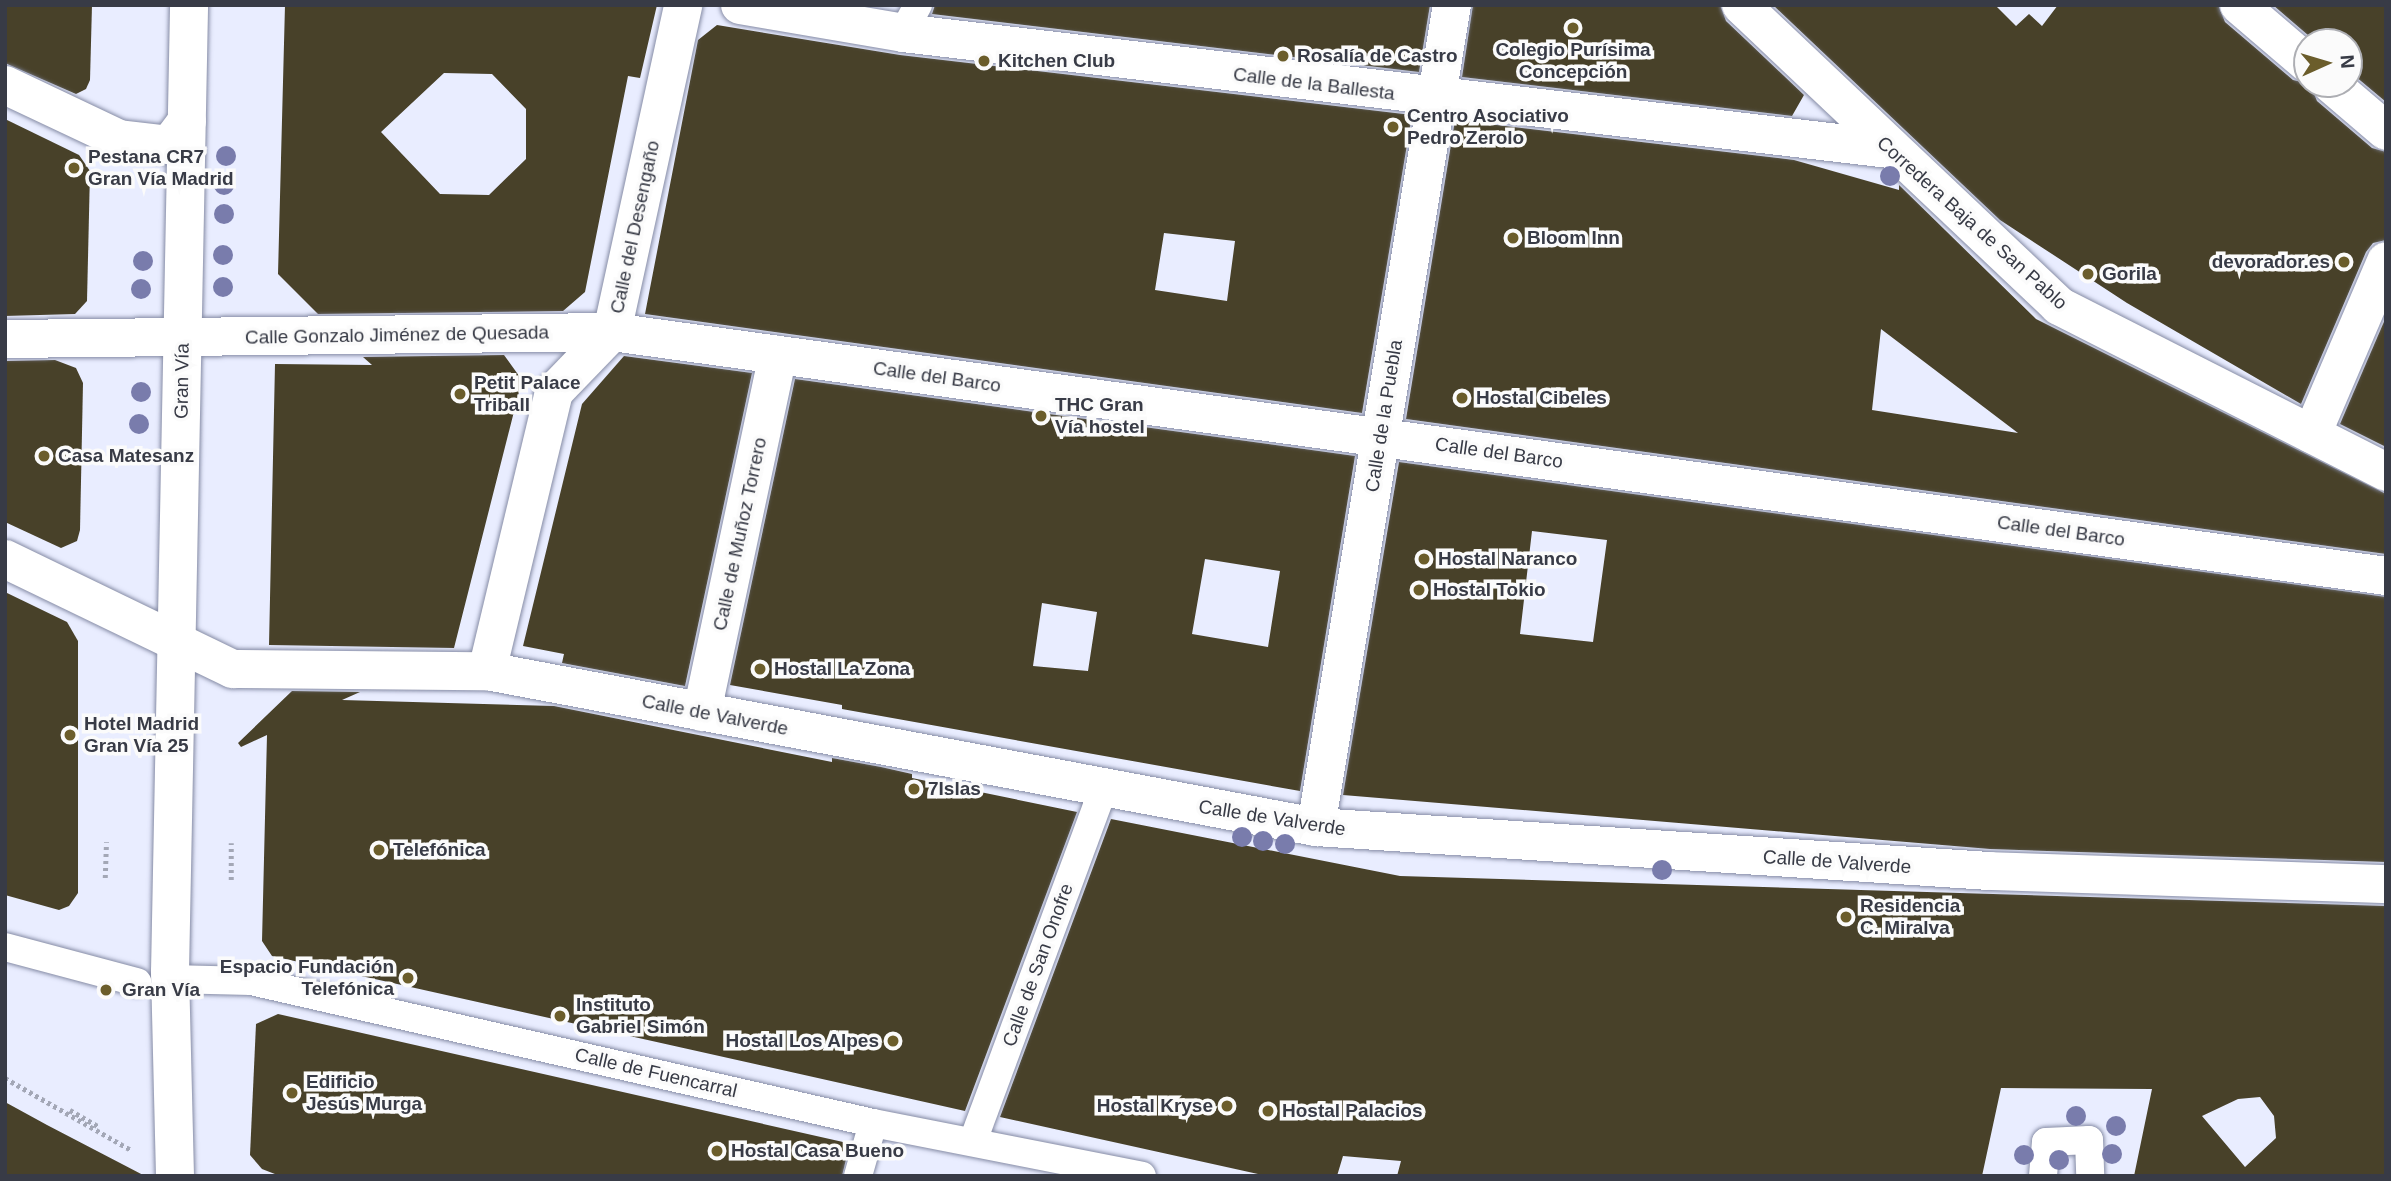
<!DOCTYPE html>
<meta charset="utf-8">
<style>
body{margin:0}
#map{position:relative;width:2391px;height:1181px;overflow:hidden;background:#e9edff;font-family:Helvetica,sans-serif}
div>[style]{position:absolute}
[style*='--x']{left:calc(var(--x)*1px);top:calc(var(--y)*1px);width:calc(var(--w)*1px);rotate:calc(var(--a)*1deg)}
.building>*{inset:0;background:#484129}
.path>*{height:4.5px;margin-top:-2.25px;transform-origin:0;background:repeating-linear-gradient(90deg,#a3a7b6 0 3.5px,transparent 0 7px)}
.roads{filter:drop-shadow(0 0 2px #858ba5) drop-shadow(0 0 2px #858ba5)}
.pedestrian>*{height:28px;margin:-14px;padding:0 14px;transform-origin:14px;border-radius:14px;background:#fff}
.minor>*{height:38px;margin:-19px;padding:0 19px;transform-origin:19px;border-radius:19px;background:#fff}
.tertiary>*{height:38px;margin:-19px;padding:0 19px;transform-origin:19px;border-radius:19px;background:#fff}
.trees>*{width:20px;height:20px;margin:-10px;border-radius:50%;background:#797cac}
.dots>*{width:19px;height:19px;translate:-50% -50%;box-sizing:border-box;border:4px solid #fbfbfb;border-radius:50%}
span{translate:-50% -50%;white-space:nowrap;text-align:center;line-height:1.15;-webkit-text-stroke:7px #fbfbfb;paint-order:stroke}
.poi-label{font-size:19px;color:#383b46;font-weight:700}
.left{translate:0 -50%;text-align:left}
.right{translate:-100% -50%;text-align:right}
.street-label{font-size:19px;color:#383b46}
.frame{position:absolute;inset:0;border:7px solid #383b46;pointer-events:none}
.north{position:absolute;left:2293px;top:28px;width:70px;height:70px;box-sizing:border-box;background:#fbfbfb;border:2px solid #adaeb3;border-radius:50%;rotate:86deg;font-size:19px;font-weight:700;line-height:28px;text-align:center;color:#383b46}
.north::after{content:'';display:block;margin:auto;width:24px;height:32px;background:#6b5d2b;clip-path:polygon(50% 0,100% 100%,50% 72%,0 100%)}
</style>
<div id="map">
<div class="building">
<div style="clip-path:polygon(5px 5px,92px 5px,90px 80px,86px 89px,76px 94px,5px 63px)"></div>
<div style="clip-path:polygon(evenodd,285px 5px,657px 5px,640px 78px,628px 76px,585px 292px,563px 311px,318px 314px,278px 274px,285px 5px,444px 73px,492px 74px,526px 109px,526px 159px,489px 195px,440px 194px,381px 132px,444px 73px)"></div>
<div style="clip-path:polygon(935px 5px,1430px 5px,1419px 72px,932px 14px)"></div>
<div style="clip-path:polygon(1473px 5px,1720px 5px,1726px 21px,1804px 95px,1792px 116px,1462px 77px)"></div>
<div style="clip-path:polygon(1773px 5px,1995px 5px,2016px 26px,2029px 14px,2042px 26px,2058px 5px,2218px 5px,2225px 22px,2293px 80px,2310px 84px,2317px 101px,2372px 148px,2386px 152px,2386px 240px,2373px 243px,2366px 252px,2301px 404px,2127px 303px,2000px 220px)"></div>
<div style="clip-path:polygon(2273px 5px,2386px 5px,2386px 102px,2349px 71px,2349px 42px,2316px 42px)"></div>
<div style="clip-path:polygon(evenodd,717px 25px,900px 55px,1412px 115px,1362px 413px,645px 314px,698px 40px,717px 25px,1164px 233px,1235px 241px,1227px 301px,1155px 290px,1164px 233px)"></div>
<div style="clip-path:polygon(5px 119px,79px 155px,90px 171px,87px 301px,75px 314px,5px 316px)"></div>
<div style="clip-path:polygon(evenodd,1455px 120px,1794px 160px,1899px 190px,1899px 185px,2036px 319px,2386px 494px,2386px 554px,1406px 419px,1455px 120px,1881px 329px,2018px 433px,1872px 410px,1881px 329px)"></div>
<div style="clip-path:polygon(2386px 317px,2386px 447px,2340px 424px)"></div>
<div style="clip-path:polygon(504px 355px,522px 380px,454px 648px,269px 645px,275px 364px,372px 365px,363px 357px)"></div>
<div style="clip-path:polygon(624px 356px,752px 373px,685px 686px,562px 663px,564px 654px,523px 646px,582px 404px)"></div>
<div style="clip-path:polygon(55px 360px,76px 368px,83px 383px,80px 530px,77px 541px,61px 548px,5px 522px,5px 361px)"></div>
<div style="clip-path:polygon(evenodd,795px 379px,1355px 456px,1300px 791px,842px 709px,842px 705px,730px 685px,795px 379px,1205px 559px,1280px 571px,1268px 647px,1192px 634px,1205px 559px,795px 379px,1042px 603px,1097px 612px,1088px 671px,1033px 666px,1042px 603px)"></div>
<div style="clip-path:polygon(evenodd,1399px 462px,2386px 597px,2386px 862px,1990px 849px,1343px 795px,1399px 462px,1532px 531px,1607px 540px,1593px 642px,1520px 634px,1532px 531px)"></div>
<div style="clip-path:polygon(5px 592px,67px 622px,78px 641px,78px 893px,69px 906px,59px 910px,5px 895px)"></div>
<div style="clip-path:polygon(292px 691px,360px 692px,342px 700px,554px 706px,832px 762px,832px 758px,881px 767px,912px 774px,912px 778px,1077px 812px,965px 1111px,272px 956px,262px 941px,267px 735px,241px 747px,238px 743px)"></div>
<div style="clip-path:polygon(evenodd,1111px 819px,1400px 876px,2386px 906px,2386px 1176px,2134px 1176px,2152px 1089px,2001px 1088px,1982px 1176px,1397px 1176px,1401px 1161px,1343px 1156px,1337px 1176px,1267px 1176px,1000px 1117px,1111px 819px,2260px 1097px,2274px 1116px,2276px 1138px,2245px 1167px,2202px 1116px,2238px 1099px,2260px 1097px)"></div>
<div style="clip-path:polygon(278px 1014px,843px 1142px,849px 1147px,842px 1176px,280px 1176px,262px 1169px,250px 1155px,256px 1024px)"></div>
<div style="clip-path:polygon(5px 1102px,47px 1125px,145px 1176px,5px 1176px)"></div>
</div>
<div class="path">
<div style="--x:105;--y:878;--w:36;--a:-88"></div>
<div style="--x:231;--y:880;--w:37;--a:-90"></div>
<div style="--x:5;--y:1078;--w:145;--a:29.7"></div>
<div style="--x:70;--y:1110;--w:32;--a:30"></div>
</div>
<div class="roads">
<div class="pedestrian">
<div style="--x:903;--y:33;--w:32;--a:-62"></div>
<div style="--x:5;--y:947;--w:137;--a:14.9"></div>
<div style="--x:170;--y:979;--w:81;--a:1.4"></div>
<div style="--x:251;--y:981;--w:638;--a:12.86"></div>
<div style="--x:873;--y:1123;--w:274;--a:11.1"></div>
<div style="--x:973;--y:1141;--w:375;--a:-69.7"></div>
<div style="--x:858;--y:1176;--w:55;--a:-74.2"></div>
<div style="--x:2043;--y:1176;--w:34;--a:-85"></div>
<div style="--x:2046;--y:1142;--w:43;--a:-2.7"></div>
<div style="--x:2089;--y:1140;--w:36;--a:88"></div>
</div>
<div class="minor">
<div style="--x:740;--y:5;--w:165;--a:9.7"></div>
<div style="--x:903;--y:33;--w:993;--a:6.71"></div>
<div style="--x:1741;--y:5;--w:438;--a:43.4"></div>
<div style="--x:2059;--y:306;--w:367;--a:26.9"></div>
<div style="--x:2239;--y:5;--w:89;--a:40.5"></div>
<div style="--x:2331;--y:84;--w:72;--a:40.5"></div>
<div style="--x:5;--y:85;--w:126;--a:25.3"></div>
<div style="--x:119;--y:139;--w:50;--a:6.8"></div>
<div style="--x:169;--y:145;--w:30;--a:-53"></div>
<div style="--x:5;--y:339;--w:607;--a:-0.66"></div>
<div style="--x:612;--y:332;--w:1791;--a:7.83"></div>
<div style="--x:2312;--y:434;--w:188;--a:-66.8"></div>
<div style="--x:5;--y:559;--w:253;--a:25.8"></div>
<div style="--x:233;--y:669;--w:254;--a:0.5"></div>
<div style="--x:487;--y:671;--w:844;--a:10.66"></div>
<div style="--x:1316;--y:827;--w:674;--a:3.74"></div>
<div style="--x:1989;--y:871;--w:397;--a:1.9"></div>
<div style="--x:487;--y:671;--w:287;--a:-76.5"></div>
<div style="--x:554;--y:392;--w:83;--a:-46"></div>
<div style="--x:612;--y:332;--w:335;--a:-77.7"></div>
<div style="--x:702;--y:712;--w:365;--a:-78"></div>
<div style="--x:1316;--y:827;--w:833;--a:-80.61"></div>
</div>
<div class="tertiary">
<div style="--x:175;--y:1176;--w:204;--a:-91.4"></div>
<div style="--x:170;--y:972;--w:967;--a:-88.87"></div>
</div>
</div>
<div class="trees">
<div style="left:226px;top:156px"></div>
<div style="left:1890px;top:176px"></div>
<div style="left:224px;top:185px"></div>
<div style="left:224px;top:214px"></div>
<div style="left:223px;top:255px"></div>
<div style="left:143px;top:261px"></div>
<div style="left:223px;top:287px"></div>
<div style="left:141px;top:289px"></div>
<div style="left:141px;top:392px"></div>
<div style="left:139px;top:424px"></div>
<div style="left:1242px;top:837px"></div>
<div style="left:1263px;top:841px"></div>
<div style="left:1285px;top:844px"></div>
<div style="left:1662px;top:870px"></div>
<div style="left:2076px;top:1116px"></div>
<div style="left:2116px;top:1126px"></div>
<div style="left:2112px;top:1154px"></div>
<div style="left:2024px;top:1155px"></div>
<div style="left:2059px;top:1160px"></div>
</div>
<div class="dots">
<div style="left:1573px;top:28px;background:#6b5d2b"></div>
<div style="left:1283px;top:56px;background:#6b5d2b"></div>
<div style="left:984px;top:61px;background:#6b5d2b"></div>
<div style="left:1393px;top:127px;background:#6b5d2b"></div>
<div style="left:74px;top:168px;background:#6b5d2b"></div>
<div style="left:1513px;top:238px;background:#6b5d2b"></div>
<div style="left:2344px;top:262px;background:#6b5d2b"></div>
<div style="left:2088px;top:274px;background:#6b5d2b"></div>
<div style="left:460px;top:394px;background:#6b5d2b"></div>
<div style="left:1462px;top:398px;background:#6b5d2b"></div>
<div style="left:1041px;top:416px;background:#6b5d2b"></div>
<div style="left:44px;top:456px;background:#6b5d2b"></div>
<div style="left:1424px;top:559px;background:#6b5d2b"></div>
<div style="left:1419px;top:590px;background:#6b5d2b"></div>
<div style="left:760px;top:669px;background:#6b5d2b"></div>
<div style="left:70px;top:735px;background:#6b5d2b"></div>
<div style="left:914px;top:789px;background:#6b5d2b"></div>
<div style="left:379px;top:850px;background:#6b5d2b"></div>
<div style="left:1846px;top:917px;background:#6b5d2b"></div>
<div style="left:408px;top:978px;background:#6b5d2b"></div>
<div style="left:106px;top:990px;background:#6b5d2b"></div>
<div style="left:560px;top:1016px;background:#6b5d2b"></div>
<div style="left:893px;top:1041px;background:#6b5d2b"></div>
<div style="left:292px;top:1093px;background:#6b5d2b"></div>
<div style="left:1227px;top:1106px;background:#6b5d2b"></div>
<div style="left:1268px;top:1111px;background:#6b5d2b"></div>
<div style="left:717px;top:1151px;background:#6b5d2b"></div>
</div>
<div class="poi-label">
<span style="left:1573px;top:61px">Colegio Purísima<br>Concepción</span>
<span class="left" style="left:1297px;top:56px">Rosalía de Castro</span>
<span class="left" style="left:998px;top:61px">Kitchen Club</span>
<span class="left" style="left:1407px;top:127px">Centro Asociativo<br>Pedro Zerolo</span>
<span class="left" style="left:88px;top:168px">Pestana CR7<br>Gran Vía Madrid</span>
<span class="left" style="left:1527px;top:238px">Bloom Inn</span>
<span class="right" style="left:2330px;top:262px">devorador.es</span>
<span class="left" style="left:2102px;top:274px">Gorila</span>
<span class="left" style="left:474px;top:394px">Petit Palace<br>Triball</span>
<span class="left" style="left:1476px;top:398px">Hostal Cibeles</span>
<span class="left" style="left:1055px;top:416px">THC Gran<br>Vía hostel</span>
<span class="left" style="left:58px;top:456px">Casa Matesanz</span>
<span class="left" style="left:1438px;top:559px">Hostal Naranco</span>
<span class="left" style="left:1433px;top:590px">Hostal Tokio</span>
<span class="left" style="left:774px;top:669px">Hostal La Zona</span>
<span class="left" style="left:84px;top:735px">Hotel Madrid<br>Gran Vía 25</span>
<span class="left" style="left:928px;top:789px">7Islas</span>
<span class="left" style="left:393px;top:850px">Telefónica</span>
<span class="left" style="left:1860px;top:917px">Residencia<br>C. Miralva</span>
<span class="right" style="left:394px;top:978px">Espacio Fundación<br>Telefónica</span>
<span class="left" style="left:122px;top:990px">Gran Vía</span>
<span class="left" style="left:576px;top:1016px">Instituto<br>Gabriel Simón</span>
<span class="right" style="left:879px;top:1041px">Hostal Los Alpes</span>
<span class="left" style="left:306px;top:1093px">Edificio<br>Jesús Murga</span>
<span class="right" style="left:1213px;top:1106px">Hostal Kryse</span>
<span class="left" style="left:1282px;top:1111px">Hostal Palacios</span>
<span class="left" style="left:731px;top:1151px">Hostal Casa Bueno</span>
</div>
<div class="street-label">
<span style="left:1314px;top:84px;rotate:7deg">Calle de la Ballesta</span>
<span style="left:1972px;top:223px;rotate:42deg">Corredera Baja de San Pablo</span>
<span style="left:635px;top:227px;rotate:-78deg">Calle del Desengaño</span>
<span style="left:397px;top:335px;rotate:-1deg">Calle Gonzalo Jiménez de Quesada</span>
<span style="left:937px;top:377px;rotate:8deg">Calle del Barco</span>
<span style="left:182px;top:381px;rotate:-89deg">Gran Vía</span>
<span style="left:1384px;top:416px;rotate:-81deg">Calle de la Puebla</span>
<span style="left:1499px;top:453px;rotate:8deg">Calle del Barco</span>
<span style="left:2061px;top:531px;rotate:8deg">Calle del Barco</span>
<span style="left:740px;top:534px;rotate:-78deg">Calle de Muñoz Torrero</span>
<span style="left:715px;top:715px;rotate:11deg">Calle de Valverde</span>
<span style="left:1272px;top:818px;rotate:9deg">Calle de Valverde</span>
<span style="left:1837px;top:862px;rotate:4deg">Calle de Valverde</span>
<span style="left:1038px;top:965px;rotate:-70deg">Calle de San Onofre</span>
<span style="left:656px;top:1073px;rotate:13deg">Calle de Fuencarral</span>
</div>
<div class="frame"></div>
<div class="north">N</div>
</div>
